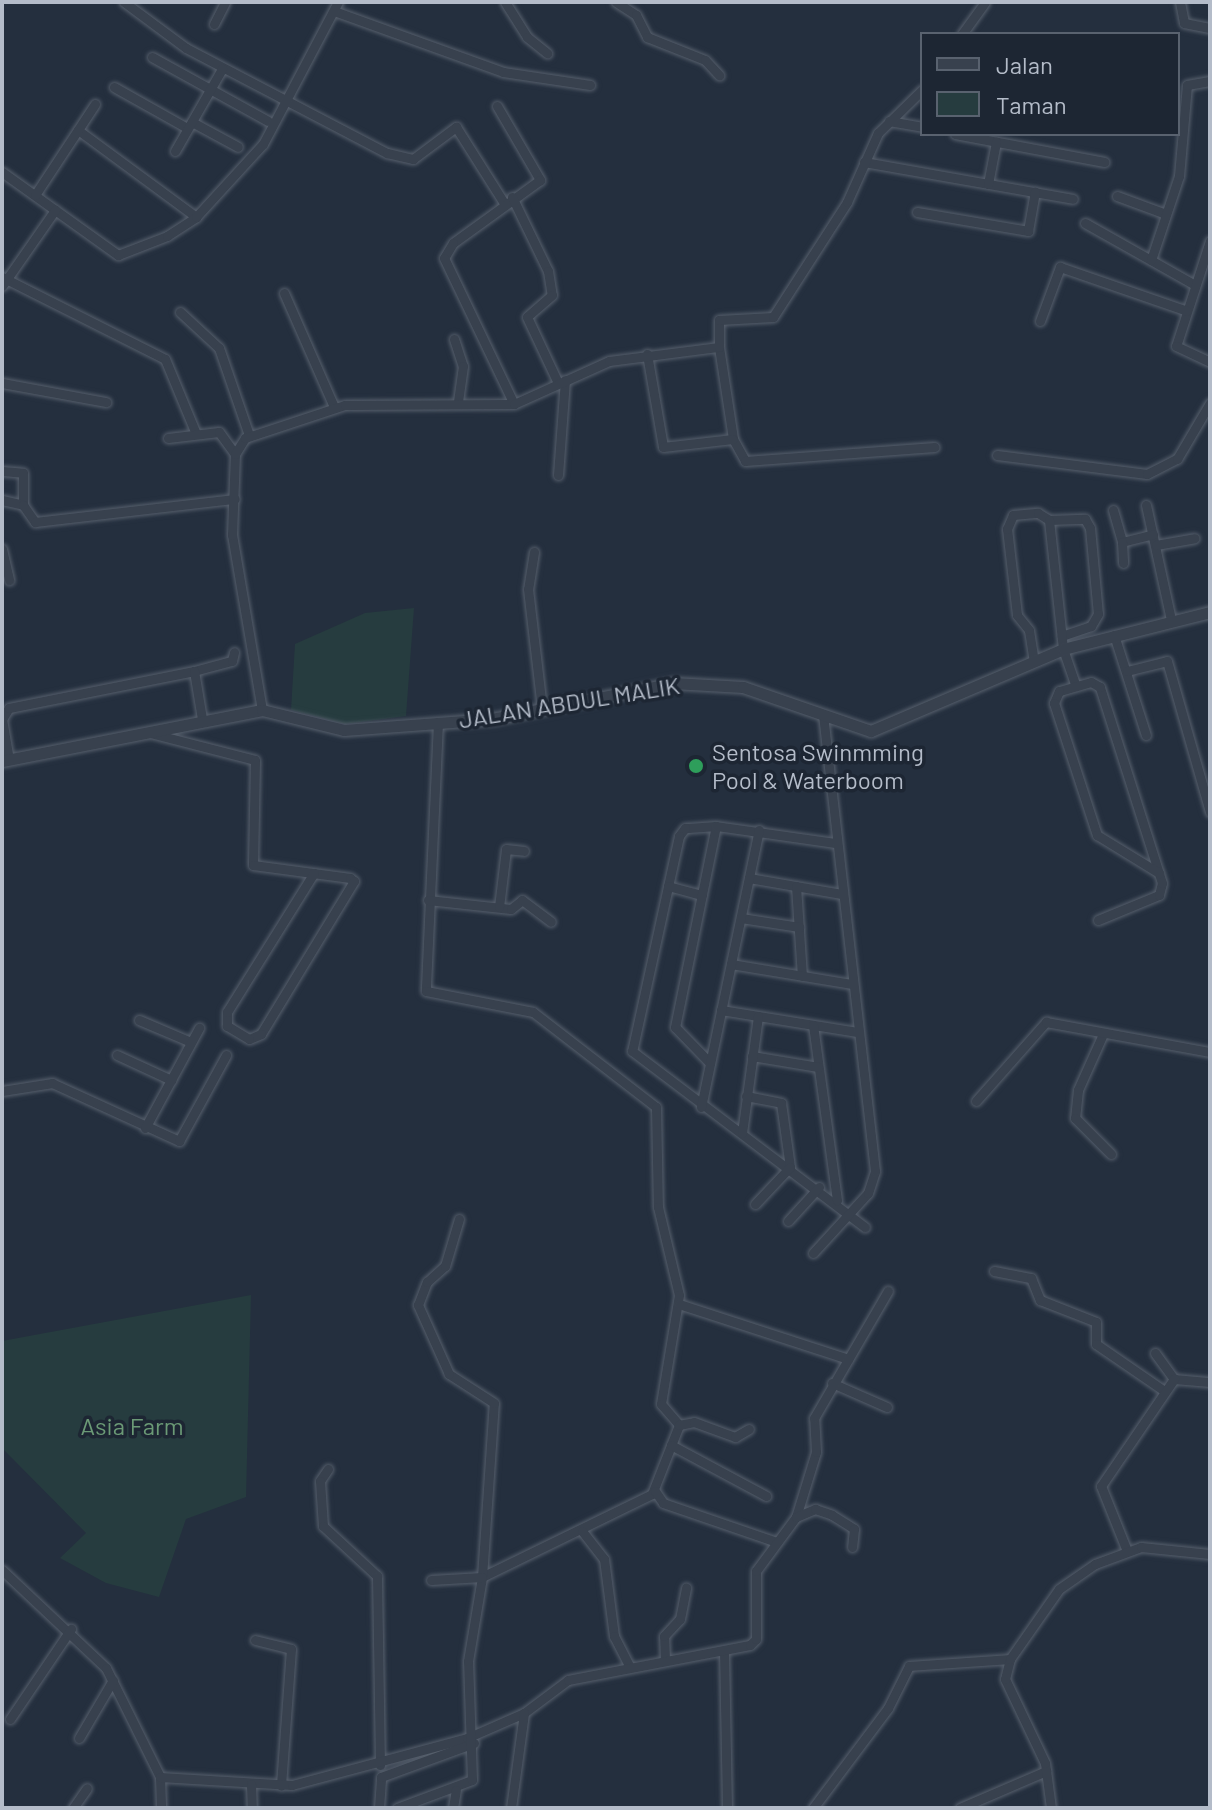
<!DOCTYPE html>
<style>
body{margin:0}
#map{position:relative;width:1212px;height:1810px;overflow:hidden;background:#242f3e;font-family:Barlow,sans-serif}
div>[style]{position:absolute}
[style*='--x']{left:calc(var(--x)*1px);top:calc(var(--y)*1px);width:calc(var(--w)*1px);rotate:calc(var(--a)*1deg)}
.green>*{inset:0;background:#263c3f}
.roads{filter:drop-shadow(0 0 2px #565f6c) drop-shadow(0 0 2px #565f6c)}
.minor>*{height:9px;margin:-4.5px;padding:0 4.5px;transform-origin:4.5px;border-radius:4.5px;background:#38414e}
.tertiary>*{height:11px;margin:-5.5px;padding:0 5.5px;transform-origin:5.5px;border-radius:5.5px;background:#38414e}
.dots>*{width:22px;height:22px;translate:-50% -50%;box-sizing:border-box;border:4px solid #1d2633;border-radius:50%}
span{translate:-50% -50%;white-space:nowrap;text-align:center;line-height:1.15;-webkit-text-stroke:7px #1d2633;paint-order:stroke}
.street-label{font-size:24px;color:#b4bcc9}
.poi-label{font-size:24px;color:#b4bcc9}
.left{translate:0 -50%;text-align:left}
.park-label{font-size:24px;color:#6b9a76}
.frame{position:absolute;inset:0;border:4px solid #b4bcc9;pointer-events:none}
.legend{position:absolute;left:920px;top:32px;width:260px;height:104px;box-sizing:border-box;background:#1d2633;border:2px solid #59626f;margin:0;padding:10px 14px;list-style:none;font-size:24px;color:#b4bcc9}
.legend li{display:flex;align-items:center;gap:16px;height:40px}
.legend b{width:40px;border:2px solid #59626f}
</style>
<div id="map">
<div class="green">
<div style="clip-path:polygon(414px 608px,406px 716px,345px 724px,291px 710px,295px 644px,365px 613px)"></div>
<div style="clip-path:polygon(251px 1295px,246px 1497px,186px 1519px,159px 1597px,106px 1583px,60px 1558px,86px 1533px,2px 1448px,2px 1341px)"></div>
</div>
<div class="roads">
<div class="minor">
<div style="--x:124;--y:2;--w:77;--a:36.6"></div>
<div style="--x:186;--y:48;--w:227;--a:27.6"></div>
<div style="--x:387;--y:153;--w:27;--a:13"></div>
<div style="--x:413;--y:159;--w:54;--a:-36.7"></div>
<div style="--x:456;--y:127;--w:90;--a:57.7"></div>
<div style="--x:505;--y:2;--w:41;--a:57.8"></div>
<div style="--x:527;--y:37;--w:26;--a:39"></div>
<div style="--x:616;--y:2;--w:24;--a:33"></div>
<div style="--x:636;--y:15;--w:25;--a:63"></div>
<div style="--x:647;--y:37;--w:62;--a:21.6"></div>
<div style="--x:705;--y:60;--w:21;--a:47"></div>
<div style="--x:1180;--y:2;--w:21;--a:79"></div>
<div style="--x:1184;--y:23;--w:26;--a:11"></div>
<div style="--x:334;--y:11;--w:180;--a:19.8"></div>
<div style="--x:503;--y:72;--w:88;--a:8.5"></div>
<div style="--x:214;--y:24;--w:25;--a:-63"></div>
<div style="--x:962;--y:34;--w:39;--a:-54"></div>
<div style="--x:152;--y:57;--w:132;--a:28.9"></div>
<div style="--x:114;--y:87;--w:84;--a:29.3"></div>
<div style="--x:497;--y:106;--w:86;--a:59.8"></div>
<div style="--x:540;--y:180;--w:107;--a:144.1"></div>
<div style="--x:453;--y:243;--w:17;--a:121"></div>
<div style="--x:444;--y:258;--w:162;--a:64.4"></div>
<div style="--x:889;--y:121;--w:34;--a:10"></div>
<div style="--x:192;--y:122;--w:52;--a:28.5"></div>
<div style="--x:78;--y:130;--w:147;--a:36.4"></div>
<div style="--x:955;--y:134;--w:152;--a:10.6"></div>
<div style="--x:175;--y:151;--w:95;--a:-60.2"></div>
<div style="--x:864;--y:162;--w:212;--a:10"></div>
<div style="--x:2;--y:172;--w:143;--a:35.6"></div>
<div style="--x:118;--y:255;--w:53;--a:-21.2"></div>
<div style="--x:167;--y:236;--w:35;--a:-33"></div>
<div style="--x:196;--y:217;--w:99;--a:-47.5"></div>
<div style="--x:263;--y:144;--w:161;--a:-62.2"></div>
<div style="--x:988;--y:184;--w:43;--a:-79.2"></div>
<div style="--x:35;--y:195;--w:109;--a:-56.6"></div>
<div style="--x:1117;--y:196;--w:52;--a:20.2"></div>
<div style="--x:512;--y:197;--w:82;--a:64.1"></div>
<div style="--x:548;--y:271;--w:24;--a:81"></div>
<div style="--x:552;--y:295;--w:33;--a:139"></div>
<div style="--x:527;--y:317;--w:73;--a:64.8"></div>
<div style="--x:917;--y:212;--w:113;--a:9.7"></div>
<div style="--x:1028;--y:231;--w:40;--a:-80"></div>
<div style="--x:1085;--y:223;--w:126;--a:29.4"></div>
<div style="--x:1210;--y:241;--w:110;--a:107.9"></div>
<div style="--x:1176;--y:346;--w:38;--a:25"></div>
<div style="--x:1151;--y:260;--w:89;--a:-71.6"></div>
<div style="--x:1179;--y:176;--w:91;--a:-85"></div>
<div style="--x:1187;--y:85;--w:23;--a:-10"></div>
<div style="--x:2;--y:277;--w:182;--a:26.7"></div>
<div style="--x:165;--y:359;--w:81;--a:67.5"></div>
<div style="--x:2;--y:286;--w:93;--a:-55.1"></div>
<div style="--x:284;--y:293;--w:124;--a:66.3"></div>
<div style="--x:180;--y:312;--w:53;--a:42.7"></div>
<div style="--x:219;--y:348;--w:92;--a:71"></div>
<div style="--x:1040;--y:321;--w:58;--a:-69.7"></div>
<div style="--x:1060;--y:267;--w:134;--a:19.1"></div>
<div style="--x:454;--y:339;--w:28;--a:72"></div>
<div style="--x:463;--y:366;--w:37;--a:98"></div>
<div style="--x:719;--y:347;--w:93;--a:81.3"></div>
<div style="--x:733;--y:439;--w:25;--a:61"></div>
<div style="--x:745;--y:461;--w:190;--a:-4.2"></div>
<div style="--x:647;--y:354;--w:94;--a:80.2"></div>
<div style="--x:663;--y:447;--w:70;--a:-6.5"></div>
<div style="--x:2;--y:383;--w:106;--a:10.4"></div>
<div style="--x:168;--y:438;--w:51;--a:-6.7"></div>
<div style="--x:219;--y:432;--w:27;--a:54"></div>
<div style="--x:997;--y:455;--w:151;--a:7.2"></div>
<div style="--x:1147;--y:474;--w:34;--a:-27"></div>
<div style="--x:1177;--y:459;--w:65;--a:-59.5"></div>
<div style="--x:2;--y:471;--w:21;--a:5"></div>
<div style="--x:23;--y:473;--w:32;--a:90"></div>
<div style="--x:558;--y:475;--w:95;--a:-85.8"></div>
<div style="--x:2;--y:500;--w:22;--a:13"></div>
<div style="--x:23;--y:505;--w:21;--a:55"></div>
<div style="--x:35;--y:522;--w:201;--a:-6.6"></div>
<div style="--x:1146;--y:505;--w:118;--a:77.7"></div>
<div style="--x:1113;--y:510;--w:33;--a:74"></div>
<div style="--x:1122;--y:542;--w:32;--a:-14"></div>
<div style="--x:1049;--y:520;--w:36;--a:-2"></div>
<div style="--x:1085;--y:519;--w:10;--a:61"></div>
<div style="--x:1090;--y:528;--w:86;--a:84.7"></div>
<div style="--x:1098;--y:614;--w:14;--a:120"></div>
<div style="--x:1091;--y:626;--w:31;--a:161"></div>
<div style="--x:1122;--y:542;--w:21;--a:87"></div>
<div style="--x:1156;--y:545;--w:39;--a:-10"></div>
<div style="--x:2;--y:549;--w:32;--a:77"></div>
<div style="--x:534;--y:552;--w:37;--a:99"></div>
<div style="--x:528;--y:589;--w:121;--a:83.3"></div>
<div style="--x:1114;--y:635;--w:105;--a:72.3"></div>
<div style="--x:1034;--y:662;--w:32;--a:-99"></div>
<div style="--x:1029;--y:630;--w:19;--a:-129"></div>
<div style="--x:1017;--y:615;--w:87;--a:-96.6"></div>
<div style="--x:1007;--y:529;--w:15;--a:-67"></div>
<div style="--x:1013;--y:515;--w:25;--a:-5"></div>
<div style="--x:1038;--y:513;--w:13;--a:32"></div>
<div style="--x:1049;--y:520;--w:130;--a:83.8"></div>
<div style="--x:1063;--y:649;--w:39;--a:71"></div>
<div style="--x:194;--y:671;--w:39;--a:-15"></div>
<div style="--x:232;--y:661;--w:9;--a:-77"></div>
<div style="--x:1127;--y:671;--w:41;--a:-14"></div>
<div style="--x:1167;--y:661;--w:157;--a:74.1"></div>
<div style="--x:262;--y:710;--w:178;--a:-99.7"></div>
<div style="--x:232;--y:535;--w:81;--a:-87.9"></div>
<div style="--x:235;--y:454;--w:19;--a:-58"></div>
<div style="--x:245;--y:438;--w:105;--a:-18.3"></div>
<div style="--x:345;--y:405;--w:169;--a:-0.3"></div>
<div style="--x:514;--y:404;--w:104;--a:-24.4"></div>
<div style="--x:609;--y:361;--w:111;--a:-7.3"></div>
<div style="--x:719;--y:347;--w:27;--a:-90"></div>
<div style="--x:719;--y:320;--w:54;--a:-3.2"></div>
<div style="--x:773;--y:317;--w:137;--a:-57.2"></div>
<div style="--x:847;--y:202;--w:76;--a:-65.8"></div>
<div style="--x:878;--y:133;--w:62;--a:-44.3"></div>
<div style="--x:438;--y:722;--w:269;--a:92.6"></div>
<div style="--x:426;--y:991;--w:109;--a:11.1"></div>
<div style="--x:533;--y:1012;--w:155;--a:37.7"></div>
<div style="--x:656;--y:1107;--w:100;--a:88.9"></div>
<div style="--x:658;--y:1207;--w:90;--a:76.6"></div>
<div style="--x:679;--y:1295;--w:110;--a:99.4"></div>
<div style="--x:661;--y:1404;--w:28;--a:49"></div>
<div style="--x:679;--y:1425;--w:74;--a:111.4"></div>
<div style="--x:652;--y:1494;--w:189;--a:154"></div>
<div style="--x:482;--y:1577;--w:174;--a:-86.1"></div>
<div style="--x:494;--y:1403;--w:54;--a:-147.2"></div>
<div style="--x:449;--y:1374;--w:76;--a:-114.2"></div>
<div style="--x:418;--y:1305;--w:25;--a:-69"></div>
<div style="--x:427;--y:1282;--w:24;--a:-42"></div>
<div style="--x:445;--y:1266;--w:49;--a:-73.4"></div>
<div style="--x:150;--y:733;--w:108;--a:14.4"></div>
<div style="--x:255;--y:760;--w:105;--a:91.1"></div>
<div style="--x:253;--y:865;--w:98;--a:7.6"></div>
<div style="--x:350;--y:878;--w:5;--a:37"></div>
<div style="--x:354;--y:881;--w:179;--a:121.3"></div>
<div style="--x:261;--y:1034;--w:13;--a:157"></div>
<div style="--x:249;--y:1039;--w:26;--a:-149"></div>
<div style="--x:227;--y:1026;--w:14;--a:-90"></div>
<div style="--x:227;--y:1012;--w:164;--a:-58"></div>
<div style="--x:9;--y:760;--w:42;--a:-99.7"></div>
<div style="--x:2;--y:719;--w:13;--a:-58"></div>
<div style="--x:9;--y:708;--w:189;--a:-11.3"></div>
<div style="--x:194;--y:671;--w:49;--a:80.5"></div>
<div style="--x:716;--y:826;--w:31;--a:176"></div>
<div style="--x:685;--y:828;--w:10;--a:127"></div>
<div style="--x:679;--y:836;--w:220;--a:102.3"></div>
<div style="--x:632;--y:1051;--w:292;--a:37.1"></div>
<div style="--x:749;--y:878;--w:94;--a:9.8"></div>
<div style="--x:668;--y:886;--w:35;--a:15"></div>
<div style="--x:796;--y:886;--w:90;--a:86.2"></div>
<div style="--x:428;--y:900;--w:83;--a:6.2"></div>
<div style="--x:511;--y:909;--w:14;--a:-39"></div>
<div style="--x:522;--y:900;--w:36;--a:37"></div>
<div style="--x:499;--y:907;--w:58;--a:-83.1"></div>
<div style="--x:506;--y:849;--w:18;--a:6"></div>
<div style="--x:741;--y:918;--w:59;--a:8.8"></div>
<div style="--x:1098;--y:920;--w:66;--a:-22.3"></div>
<div style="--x:1159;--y:895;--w:12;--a:-76"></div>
<div style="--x:1162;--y:883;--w:206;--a:-107.6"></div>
<div style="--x:1100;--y:687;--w:10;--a:-151"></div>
<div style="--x:1091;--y:682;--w:33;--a:164"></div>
<div style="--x:1059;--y:691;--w:13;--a:113"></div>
<div style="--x:1054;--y:703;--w:139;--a:72"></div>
<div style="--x:1097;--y:835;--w:73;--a:31.5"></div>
<div style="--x:731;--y:964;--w:123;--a:9.4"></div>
<div style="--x:721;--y:1010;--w:138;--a:9.2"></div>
<div style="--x:139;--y:1020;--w:56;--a:22.9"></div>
<div style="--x:813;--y:1025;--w:177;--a:82.2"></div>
<div style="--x:1103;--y:1034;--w:61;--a:114.1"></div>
<div style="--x:1078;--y:1090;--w:28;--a:96"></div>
<div style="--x:1075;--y:1118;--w:51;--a:45"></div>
<div style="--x:117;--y:1055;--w:60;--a:24.8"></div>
<div style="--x:752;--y:1056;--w:67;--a:9.5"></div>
<div style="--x:710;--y:1063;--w:50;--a:-134.2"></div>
<div style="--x:675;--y:1027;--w:205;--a:-78.5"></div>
<div style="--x:716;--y:826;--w:121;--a:8.1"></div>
<div style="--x:2;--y:1091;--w:51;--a:-9.1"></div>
<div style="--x:52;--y:1083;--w:140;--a:24.5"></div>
<div style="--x:179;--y:1141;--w:98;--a:-61.3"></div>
<div style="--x:746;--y:1096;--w:36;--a:11"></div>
<div style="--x:781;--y:1103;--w:65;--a:82"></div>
<div style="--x:790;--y:1167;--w:51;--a:133.4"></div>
<div style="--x:976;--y:1101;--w:106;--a:-48.5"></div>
<div style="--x:1046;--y:1022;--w:167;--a:10.4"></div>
<div style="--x:701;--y:1107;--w:283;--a:-78.2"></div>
<div style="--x:145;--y:1128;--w:114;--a:-61.6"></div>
<div style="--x:742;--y:1133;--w:118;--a:-82.2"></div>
<div style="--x:788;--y:1221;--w:46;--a:-47.6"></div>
<div style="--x:813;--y:1253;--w:81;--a:-47.5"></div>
<div style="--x:868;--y:1193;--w:23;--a:-72"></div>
<div style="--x:875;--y:1171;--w:457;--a:-96.5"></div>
<div style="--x:994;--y:1271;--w:38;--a:11"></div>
<div style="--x:1031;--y:1278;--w:24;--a:68"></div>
<div style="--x:1040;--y:1300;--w:60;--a:21.4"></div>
<div style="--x:1096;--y:1322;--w:22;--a:90"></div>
<div style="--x:1096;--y:1344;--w:81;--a:34.5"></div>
<div style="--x:679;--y:1304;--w:178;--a:18"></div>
<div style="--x:1155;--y:1353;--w:32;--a:54"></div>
<div style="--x:1174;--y:1379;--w:36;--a:5"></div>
<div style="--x:832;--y:1383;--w:60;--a:23.6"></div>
<div style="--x:679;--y:1425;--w:15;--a:-11"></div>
<div style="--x:694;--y:1422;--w:44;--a:20.1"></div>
<div style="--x:735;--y:1437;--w:16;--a:-30"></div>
<div style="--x:671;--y:1445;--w:108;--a:28.2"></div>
<div style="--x:328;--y:1469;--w:14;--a:124"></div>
<div style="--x:320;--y:1481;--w:45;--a:86.2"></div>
<div style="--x:323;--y:1526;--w:74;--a:42.8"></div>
<div style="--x:377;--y:1576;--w:189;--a:89.1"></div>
<div style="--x:655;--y:1491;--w:14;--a:56"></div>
<div style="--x:663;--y:1503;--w:117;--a:18.9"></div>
<div style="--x:796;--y:1517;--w:68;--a:-72.9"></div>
<div style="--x:816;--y:1452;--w:34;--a:-93"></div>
<div style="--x:814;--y:1418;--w:147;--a:-59.8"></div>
<div style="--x:582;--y:1531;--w:36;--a:52"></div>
<div style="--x:604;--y:1559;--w:78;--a:82.6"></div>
<div style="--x:614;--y:1636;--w:34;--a:63"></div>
<div style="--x:1127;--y:1551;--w:70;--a:-111.8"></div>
<div style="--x:1101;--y:1486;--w:130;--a:-55.7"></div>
<div style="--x:2;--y:1570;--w:143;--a:43.3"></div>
<div style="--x:106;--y:1668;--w:122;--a:63.6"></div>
<div style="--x:160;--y:1777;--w:31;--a:88"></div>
<div style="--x:255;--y:1640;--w:37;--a:14"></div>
<div style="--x:291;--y:1649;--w:137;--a:94.2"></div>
<div style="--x:724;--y:1651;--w:157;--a:88.9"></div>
<div style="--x:665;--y:1661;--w:25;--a:-92"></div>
<div style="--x:664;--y:1636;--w:23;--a:-47"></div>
<div style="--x:680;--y:1619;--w:32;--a:-79"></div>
<div style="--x:10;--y:1719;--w:109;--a:-55.9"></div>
<div style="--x:79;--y:1738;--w:67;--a:-59.6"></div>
<div style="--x:160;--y:1777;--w:132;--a:3.5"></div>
<div style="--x:292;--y:1785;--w:181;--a:-15"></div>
<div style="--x:467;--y:1738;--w:62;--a:-23.7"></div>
<div style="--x:524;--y:1713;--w:55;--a:-36.9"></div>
<div style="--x:568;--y:1680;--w:185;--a:-10.9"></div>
<div style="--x:750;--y:1645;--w:8;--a:-45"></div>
<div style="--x:756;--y:1639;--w:68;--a:-90"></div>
<div style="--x:756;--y:1571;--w:67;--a:-53.5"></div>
<div style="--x:796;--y:1517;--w:21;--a:-23"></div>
<div style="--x:815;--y:1509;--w:18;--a:19"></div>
<div style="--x:832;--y:1515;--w:26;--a:32"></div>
<div style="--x:854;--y:1529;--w:18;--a:96"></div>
<div style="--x:251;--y:1784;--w:24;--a:88"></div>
<div style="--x:73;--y:1808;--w:24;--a:-55"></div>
<div style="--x:379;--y:1808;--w:31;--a:-86"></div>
<div style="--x:381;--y:1777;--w:99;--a:-20.1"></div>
<div style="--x:397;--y:1808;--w:80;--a:-20.5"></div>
<div style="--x:472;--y:1780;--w:119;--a:-91.9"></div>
<div style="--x:468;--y:1661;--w:85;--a:-80.5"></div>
<div style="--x:482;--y:1577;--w:51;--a:176.6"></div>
<div style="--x:453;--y:1808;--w:18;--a:-81"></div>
<div style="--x:511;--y:1808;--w:96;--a:-82.2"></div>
<div style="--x:813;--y:1808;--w:125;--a:-53.1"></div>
<div style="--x:888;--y:1708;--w:47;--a:-63.4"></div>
<div style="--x:909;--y:1666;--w:101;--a:-4"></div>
<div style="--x:960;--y:1808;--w:94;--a:-23.3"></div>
<div style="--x:1051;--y:1808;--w:45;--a:-97.6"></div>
<div style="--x:1045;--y:1763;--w:93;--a:-115.5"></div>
<div style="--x:1005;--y:1679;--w:21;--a:-76"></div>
<div style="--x:1010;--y:1659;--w:85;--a:-55"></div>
<div style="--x:1059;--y:1589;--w:44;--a:-34.8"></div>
<div style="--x:1095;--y:1564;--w:49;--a:-20.3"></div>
<div style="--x:1141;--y:1547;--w:69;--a:5.8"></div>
</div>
<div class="tertiary">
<div style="--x:2;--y:761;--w:265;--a:-11.1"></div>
<div style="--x:262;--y:710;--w:84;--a:13.7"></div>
<div style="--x:344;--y:730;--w:148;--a:-4.3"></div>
<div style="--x:492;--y:719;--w:185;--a:-11.2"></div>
<div style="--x:673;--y:683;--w:70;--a:3.3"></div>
<div style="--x:743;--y:687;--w:135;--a:19"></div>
<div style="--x:871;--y:731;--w:209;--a:-23.1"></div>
<div style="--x:1063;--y:649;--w:152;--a:-14.1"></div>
</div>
</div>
<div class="dots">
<div style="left:696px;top:766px;background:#2e9e5b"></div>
</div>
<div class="street-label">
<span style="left:569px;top:702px;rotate:-9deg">JALAN ABDUL MALIK</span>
</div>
<div class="poi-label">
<span class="left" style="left:712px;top:766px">Sentosa Swinmming<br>Pool &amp; Waterboom</span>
</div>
<div class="park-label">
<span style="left:132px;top:1426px">Asia Farm</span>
</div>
<div class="frame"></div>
<ul class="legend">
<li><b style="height:10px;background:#38414e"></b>Jalan</li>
<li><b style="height:22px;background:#263c3f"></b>Taman</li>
</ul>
</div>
